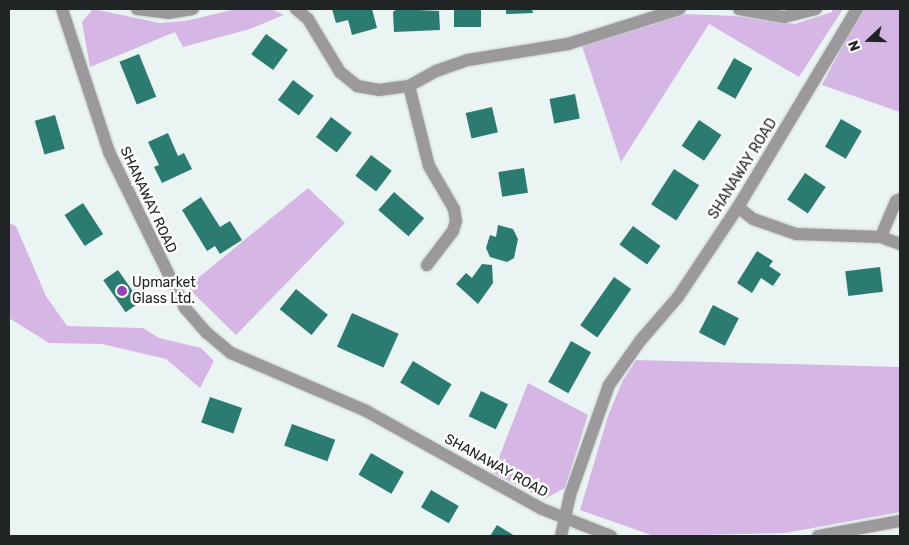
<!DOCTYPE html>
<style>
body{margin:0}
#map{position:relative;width:909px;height:545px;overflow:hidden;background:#eaf4f2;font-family:Rubik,sans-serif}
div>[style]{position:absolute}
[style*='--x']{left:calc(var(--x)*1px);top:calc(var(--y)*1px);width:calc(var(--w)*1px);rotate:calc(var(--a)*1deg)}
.green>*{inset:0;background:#d6b6e5}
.building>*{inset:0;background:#2b7b70;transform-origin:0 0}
.roads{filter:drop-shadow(0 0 1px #c6cfcd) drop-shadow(0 0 1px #c6cfcd)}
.minor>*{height:12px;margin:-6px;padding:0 6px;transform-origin:6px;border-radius:6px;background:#9b999c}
.dots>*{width:14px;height:14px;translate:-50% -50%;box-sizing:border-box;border:2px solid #fff;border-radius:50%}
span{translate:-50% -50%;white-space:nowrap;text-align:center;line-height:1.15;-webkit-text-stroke:5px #fff;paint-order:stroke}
.street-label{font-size:14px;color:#212424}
.poi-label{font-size:14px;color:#212424}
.left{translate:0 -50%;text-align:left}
.frame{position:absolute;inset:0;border:10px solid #212424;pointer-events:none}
.north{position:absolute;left:844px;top:15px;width:50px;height:50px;-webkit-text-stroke:4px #fff;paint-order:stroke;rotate:249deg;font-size:14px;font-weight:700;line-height:20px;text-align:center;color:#212424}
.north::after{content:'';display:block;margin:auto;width:18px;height:22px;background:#212424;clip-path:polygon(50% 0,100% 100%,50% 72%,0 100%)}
</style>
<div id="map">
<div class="green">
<div style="clip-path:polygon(93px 9px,160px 23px,185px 21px,236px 9px,271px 9px,284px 15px,250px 29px,183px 47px,175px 32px,90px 67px,82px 22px)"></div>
<div style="clip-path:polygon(832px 9px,843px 9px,799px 77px,709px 24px,621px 162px,582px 46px,685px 14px,736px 16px,795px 24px,832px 12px)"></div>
<div style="clip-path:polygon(855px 9px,900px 9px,900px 112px,822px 85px,851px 29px)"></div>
<div style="clip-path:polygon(308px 188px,345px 223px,236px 335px,187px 287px)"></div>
<div style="clip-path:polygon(9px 223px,16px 226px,46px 296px,67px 326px,143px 328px,159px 338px,201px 348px,214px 361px,200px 388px,166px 359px,102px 344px,49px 343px,9px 318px)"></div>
<div style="clip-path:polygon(636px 360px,900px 367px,900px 512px,785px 533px,654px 536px,580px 510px,608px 416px,622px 382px)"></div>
<div style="clip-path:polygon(528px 383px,588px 415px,565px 488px,544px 499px,493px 473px)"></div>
</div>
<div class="building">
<div style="clip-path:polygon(332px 9px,372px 9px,377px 28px,352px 35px,348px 20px,336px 23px)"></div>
<div style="clip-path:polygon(397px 9px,439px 11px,440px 30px,394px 32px,393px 12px)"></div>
<div style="left:454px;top:9px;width:27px;height:18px"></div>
<div style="clip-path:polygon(506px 9px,532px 9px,533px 13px,506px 14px)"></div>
<div style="left:266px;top:34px;width:27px;height:25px;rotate:36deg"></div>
<div style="left:139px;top:54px;width:46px;height:21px;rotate:68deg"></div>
<div style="left:734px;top:58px;width:21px;height:35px;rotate:29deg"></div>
<div style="left:293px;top:80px;width:26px;height:25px;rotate:37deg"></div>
<div style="left:575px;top:94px;width:25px;height:26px;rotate:79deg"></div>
<div style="left:492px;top:107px;width:26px;height:27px;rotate:77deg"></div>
<div style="left:55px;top:115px;width:35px;height:21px;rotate:74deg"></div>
<div style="left:331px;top:117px;width:26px;height:25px;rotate:37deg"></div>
<div style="left:841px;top:119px;width:24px;height:32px;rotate:30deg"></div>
<div style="left:699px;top:120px;width:27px;height:31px;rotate:34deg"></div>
<div style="clip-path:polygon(168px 133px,178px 156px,184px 153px,192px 169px,162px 183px,154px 167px,159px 165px,148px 142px)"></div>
<div style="left:371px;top:155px;width:26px;height:26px;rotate:37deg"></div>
<div style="left:524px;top:168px;width:25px;height:26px;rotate:81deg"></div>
<div style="left:674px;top:169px;width:30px;height:42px;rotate:33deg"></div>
<div style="left:805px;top:173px;width:25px;height:32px;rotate:34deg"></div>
<div style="left:394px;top:192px;width:40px;height:24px;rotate:41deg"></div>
<div style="clip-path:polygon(201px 197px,220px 227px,230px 221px,242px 240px,220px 254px,215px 246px,207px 251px,182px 210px)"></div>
<div style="left:83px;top:203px;width:37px;height:22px;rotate:57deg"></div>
<div style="clip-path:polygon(498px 225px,513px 229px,518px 239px,514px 258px,507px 262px,490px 257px,486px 248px,490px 235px,496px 237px)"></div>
<div style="left:633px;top:226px;width:34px;height:23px;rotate:36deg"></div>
<div style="clip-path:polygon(757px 251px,773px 261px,769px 266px,781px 274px,773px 286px,761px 278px,752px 293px,737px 283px)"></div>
<div style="clip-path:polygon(482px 264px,492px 265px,493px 283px,478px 304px,456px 284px,466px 273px,472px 278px)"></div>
<div style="left:880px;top:267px;width:25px;height:35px;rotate:83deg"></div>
<div style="left:118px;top:270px;width:39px;height:18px;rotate:55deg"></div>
<div style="left:614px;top:277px;width:21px;height:59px;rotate:35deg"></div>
<div style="left:296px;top:289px;width:41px;height:26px;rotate:39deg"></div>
<div style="left:713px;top:305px;width:29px;height:31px;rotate:27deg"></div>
<div style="left:352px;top:313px;width:51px;height:37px;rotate:24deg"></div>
<div style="left:571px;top:341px;width:23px;height:47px;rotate:29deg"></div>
<div style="left:413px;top:361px;width:45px;height:25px;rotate:31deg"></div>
<div style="left:481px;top:391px;width:30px;height:28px;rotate:26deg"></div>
<div style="left:210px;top:397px;width:34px;height:27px;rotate:19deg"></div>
<div style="left:292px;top:424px;width:46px;height:23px;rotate:20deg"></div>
<div style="left:371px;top:453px;width:38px;height:25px;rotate:30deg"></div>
<div style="left:431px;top:490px;width:32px;height:20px;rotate:30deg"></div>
<div style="clip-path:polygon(497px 525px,515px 536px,490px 536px)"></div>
</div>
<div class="roads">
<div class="minor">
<div style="--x:62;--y:9;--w:151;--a:71.8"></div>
<div style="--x:109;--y:152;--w:174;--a:64"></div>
<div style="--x:185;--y:308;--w:33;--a:49"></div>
<div style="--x:207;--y:333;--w:31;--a:40"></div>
<div style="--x:231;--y:353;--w:147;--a:23.2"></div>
<div style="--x:366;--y:411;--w:201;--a:29.1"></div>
<div style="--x:542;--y:509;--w:74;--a:21.4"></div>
<div style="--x:137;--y:9;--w:31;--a:7"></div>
<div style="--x:168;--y:13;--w:25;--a:-9"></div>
<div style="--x:296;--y:9;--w:16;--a:40"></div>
<div style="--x:308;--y:19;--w:62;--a:58.9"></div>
<div style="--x:340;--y:72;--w:22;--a:39"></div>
<div style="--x:357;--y:86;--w:22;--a:10"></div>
<div style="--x:379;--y:90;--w:30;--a:-8"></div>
<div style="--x:409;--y:86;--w:82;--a:76"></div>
<div style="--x:429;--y:166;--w:50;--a:59.8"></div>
<div style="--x:454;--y:209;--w:12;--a:81"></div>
<div style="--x:456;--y:221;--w:10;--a:107"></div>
<div style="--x:453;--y:231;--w:43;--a:127.4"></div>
<div style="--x:739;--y:9;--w:46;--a:10.1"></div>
<div style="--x:784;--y:17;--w:33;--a:-14"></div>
<div style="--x:409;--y:86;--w:31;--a:-29"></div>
<div style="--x:436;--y:71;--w:34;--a:-19"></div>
<div style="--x:468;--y:60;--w:101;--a:-9.1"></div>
<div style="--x:568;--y:44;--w:117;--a:-17.4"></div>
<div style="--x:900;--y:199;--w:4;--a:153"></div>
<div style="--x:896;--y:201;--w:39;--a:113"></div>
<div style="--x:881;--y:237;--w:20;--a:20"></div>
<div style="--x:738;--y:207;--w:19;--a:39"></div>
<div style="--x:753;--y:219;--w:46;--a:19.2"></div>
<div style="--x:796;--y:234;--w:85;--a:2"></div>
<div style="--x:561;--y:536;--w:42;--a:-77.6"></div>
<div style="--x:570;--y:495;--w:117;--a:-70.5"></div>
<div style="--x:609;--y:385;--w:54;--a:-54.8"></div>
<div style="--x:640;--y:341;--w:58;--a:-49.2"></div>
<div style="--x:678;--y:297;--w:108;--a:-56.3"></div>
<div style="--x:738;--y:207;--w:231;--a:-59"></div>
<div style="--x:818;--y:536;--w:83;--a:-10.4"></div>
</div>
</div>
<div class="dots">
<div style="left:122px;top:291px;background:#9343b3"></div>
</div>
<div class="street-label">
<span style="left:743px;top:169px;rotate:-58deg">SHANAWAY ROAD</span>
<span style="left:148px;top:200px;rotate:65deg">SHANAWAY ROAD</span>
<span style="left:496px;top:466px;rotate:29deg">SHANAWAY ROAD</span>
</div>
<div class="poi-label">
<span class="left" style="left:132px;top:291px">Upmarket<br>Glass Ltd.</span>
</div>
<div class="frame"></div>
<div class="north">N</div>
</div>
